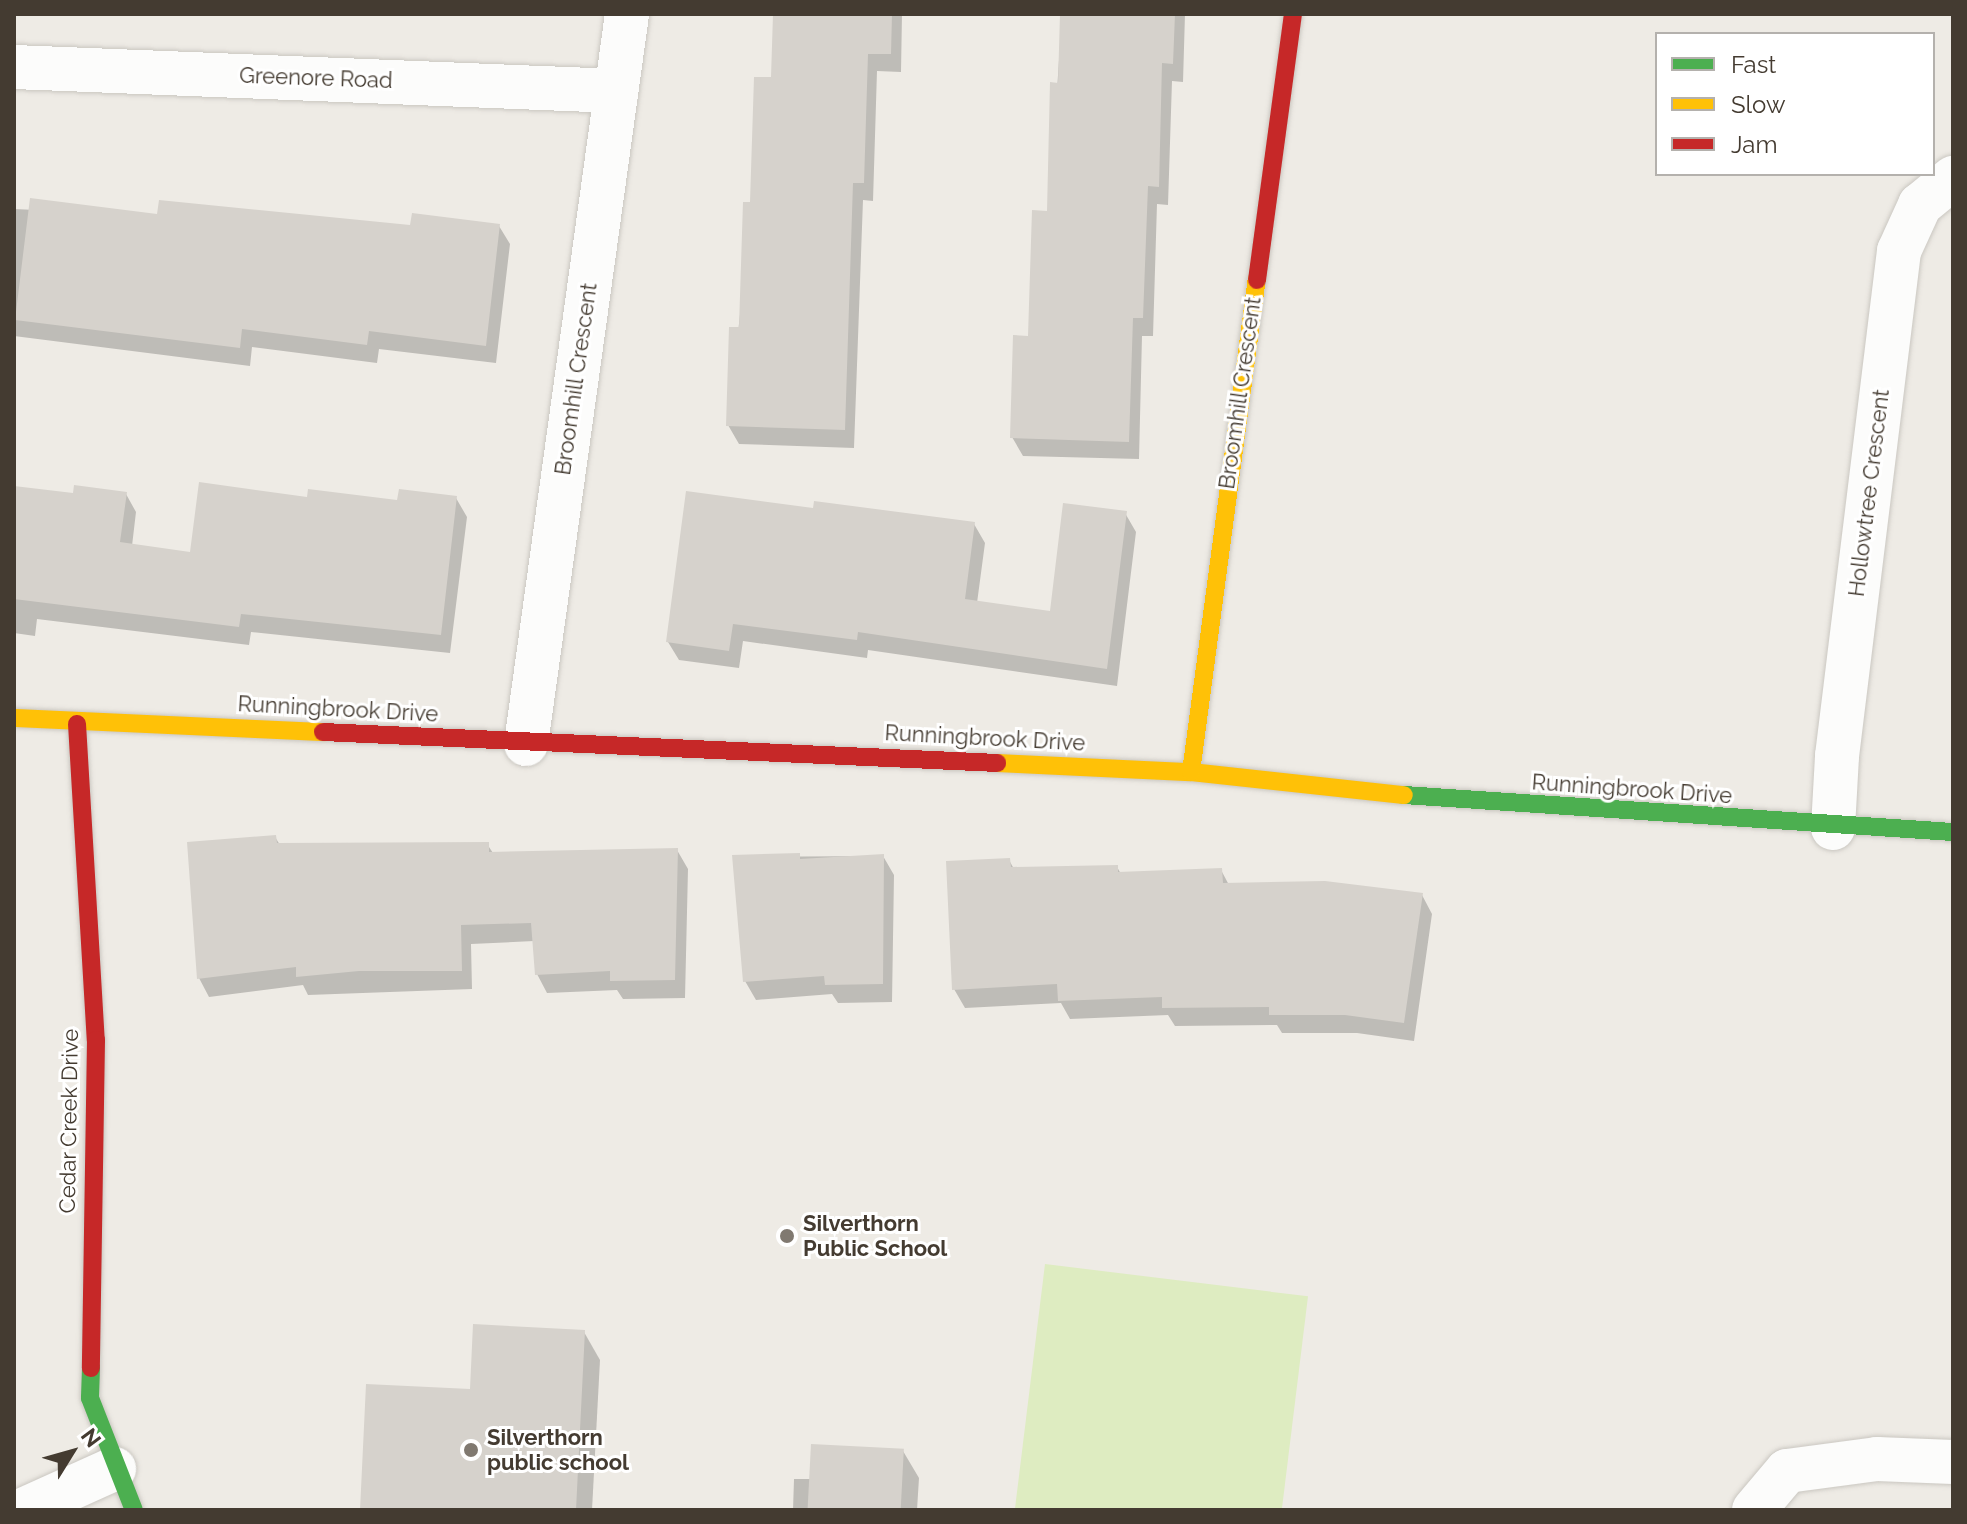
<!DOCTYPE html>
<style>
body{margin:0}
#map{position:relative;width:1967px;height:1524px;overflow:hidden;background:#eeebe5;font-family:Raleway,sans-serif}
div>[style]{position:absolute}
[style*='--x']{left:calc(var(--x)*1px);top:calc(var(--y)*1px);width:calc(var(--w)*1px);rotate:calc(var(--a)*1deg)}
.green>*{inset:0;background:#deecc1;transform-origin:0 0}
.shadow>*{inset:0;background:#0003}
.building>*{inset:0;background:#d6d2cc;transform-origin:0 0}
.roads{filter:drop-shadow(0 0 2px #cac7c1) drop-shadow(0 0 2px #cac7c1)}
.street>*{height:44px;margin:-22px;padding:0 22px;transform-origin:22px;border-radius:22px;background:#fcfcfb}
.fast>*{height:18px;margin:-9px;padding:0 9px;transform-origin:9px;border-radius:9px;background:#4caf50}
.slow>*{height:18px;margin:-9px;padding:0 9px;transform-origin:9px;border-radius:9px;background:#ffc107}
.jam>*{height:18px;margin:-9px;padding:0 9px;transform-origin:9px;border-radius:9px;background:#c62828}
.dots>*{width:22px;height:22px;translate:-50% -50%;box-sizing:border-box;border:4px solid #fff;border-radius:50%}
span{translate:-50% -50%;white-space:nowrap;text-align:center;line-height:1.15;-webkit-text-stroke:6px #fff;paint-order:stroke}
.street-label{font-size:22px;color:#443b31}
.poi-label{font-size:22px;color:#443b31;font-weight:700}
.left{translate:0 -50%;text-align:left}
.frame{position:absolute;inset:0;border:16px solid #443b31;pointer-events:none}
.legend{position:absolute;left:1655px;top:32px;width:280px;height:144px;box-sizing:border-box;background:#fff;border:2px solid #b4b1ad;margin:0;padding:10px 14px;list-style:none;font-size:24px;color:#443b31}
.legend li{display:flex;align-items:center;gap:16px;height:40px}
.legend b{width:40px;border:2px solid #b4b1ad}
.north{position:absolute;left:32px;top:1412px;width:80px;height:80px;-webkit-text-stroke:6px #fff;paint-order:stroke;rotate:53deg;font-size:22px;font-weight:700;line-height:32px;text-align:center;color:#443b31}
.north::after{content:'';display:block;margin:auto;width:28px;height:36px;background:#443b31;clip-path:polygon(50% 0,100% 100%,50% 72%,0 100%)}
</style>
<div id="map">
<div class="green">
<div style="left:1045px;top:1264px;width:265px;height:248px;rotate:7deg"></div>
</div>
<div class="shadow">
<div style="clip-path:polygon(775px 14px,902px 14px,901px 72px,877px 71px,873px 201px,863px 200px,854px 448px,739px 444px,728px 425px,752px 204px,773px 80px)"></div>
<div style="clip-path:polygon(1062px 14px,1185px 14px,1183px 82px,1172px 81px,1168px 205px,1157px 204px,1153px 336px,1142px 336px,1139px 459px,1023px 456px,1012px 437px,1049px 213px)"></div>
<div style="clip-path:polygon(14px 209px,412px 227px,499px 226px,510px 244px,496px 363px,379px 349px,377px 363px,252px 347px,250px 366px,14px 336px)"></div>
<div style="clip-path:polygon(14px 488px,75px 496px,126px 494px,136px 512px,132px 546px,192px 554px,309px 499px,399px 503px,456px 498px,467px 517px,450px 653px,251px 632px,249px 645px,37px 619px,35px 636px,14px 633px)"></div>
<div style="clip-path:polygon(815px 510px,974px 524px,985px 543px,977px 603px,1051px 613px,1125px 513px,1136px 532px,1117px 686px,868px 650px,867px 658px,743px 641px,739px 668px,679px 660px,668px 642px)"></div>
<div style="clip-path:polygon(275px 837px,280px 845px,487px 844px,493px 853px,677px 850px,688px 869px,685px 998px,623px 999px,617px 990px,547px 993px,537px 974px,534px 941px,471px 944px,472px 989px,308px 995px,303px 985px,209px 997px,199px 978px)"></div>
<div style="clip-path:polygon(883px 856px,894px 875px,892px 1002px,838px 1003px,832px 994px,756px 1000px,745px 981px,735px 857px)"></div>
<div style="clip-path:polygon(1009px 860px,1014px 869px,1117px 867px,1121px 874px,1221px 870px,1229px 885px,1422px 895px,1432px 914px,1414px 1041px,1357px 1033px,1282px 1033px,1277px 1025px,1175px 1026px,1168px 1015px,1070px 1019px,1061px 1003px,965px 1008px,954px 989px)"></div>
<div style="clip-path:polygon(584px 1332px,600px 1360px,592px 1510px,362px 1510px,472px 1391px)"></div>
<div style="clip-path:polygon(903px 1451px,919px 1478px,917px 1510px,793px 1510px,794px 1479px,811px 1479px)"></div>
</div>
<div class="building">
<div style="clip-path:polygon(773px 14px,892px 14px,891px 54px,868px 54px,864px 183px,853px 183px,845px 430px,726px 426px,729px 327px,739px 327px,743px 202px,750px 202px,754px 77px,771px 77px)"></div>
<div style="clip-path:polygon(1060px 14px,1175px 14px,1173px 64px,1162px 63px,1159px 187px,1148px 186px,1143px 318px,1133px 318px,1129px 442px,1010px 438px,1013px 335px,1028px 336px,1032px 210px,1047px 211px,1050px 82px,1058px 83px)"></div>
<div style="clip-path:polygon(30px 198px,157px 214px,159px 200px,410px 225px,412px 213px,500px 224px,486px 346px,369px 331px,367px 345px,242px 329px,240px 348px,15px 320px)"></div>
<div style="clip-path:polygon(199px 482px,307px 497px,308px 489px,397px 500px,399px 489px,457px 496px,441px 635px,241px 614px,239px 627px,14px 599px,14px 486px,73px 493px,74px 485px,127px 492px,120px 542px,190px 552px)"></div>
<div style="clip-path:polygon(686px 491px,813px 508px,814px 501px,975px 522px,965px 599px,1050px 611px,1063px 503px,1127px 511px,1107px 669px,858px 632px,857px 640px,733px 624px,729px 651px,666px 642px)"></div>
<div style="clip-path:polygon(276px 835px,277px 843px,489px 842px,489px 852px,678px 848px,675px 980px,610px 981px,610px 971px,535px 975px,531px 923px,461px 925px,462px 971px,359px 971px,296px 977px,296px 967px,197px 979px,187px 842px)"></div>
<div style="clip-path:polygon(800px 853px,800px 859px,884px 854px,883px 984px,825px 985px,824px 976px,743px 982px,732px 855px)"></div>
<div style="clip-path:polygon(1010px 858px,1011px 867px,1118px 865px,1118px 872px,1222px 868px,1223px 883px,1325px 881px,1423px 893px,1404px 1023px,1345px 1015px,1269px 1015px,1269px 1007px,1162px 1008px,1162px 997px,1058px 1001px,1057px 984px,952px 990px,946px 861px)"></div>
<div style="clip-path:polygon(473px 1324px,585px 1330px,576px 1510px,360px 1510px,366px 1384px,470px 1389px)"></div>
<div style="left:811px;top:1444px;width:93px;height:66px;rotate:3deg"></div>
</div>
<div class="roads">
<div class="street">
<div style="--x:14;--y:67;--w:603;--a:2.28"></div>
<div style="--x:526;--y:744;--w:737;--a:-82.12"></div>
<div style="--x:1833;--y:828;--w:72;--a:-86.8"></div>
<div style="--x:1837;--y:756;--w:509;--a:-83"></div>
<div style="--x:1899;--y:251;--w:51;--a:-65.5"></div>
<div style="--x:1920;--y:205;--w:43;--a:-39.3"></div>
<div style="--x:23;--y:1510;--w:100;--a:-24.3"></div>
<div style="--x:1754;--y:1510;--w:51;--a:-49.8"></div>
<div style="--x:1787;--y:1471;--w:91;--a:-7.6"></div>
<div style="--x:1877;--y:1459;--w:76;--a:2.3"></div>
</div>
<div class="fast">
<div style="--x:1404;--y:795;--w:550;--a:3.86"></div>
<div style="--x:91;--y:1368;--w:30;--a:92"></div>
<div style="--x:90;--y:1398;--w:120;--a:68.6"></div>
</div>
<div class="slow">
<div style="--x:14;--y:718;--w:309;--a:2.6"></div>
<div style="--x:997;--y:763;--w:194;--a:2.7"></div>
<div style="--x:1191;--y:772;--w:214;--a:6.2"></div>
<div style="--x:1191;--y:772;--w:496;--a:-82.4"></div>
</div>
<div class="jam">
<div style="--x:1257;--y:280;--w:268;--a:-82.3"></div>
<div style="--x:77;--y:724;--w:317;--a:86.6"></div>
<div style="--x:96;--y:1040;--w:328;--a:90.9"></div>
<div style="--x:323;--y:732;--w:675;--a:2.63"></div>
</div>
</div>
<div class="dots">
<div style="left:787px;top:1236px;background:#807970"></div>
<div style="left:471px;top:1450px;background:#807970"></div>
</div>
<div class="street-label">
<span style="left:316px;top:78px;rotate:2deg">Greenore Road</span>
<span style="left:576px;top:379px;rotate:-82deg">Broomhill Crescent</span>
<span style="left:1240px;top:393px;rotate:-82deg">Broomhill Crescent</span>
<span style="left:1869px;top:493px;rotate:-83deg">Hollowtree Crescent</span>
<span style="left:338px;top:709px;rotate:3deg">Runningbrook Drive</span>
<span style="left:985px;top:738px;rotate:3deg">Runningbrook Drive</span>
<span style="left:1632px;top:789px;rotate:4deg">Runningbrook Drive</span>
<span style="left:69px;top:1121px;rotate:-89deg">Cedar Creek Drive</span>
</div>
<div class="poi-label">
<span class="left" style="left:803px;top:1236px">Silverthorn<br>Public School</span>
<span class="left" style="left:487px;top:1450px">Silverthorn<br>public school</span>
</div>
<div class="frame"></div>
<ul class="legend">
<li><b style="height:10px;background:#4caf50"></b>Fast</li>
<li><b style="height:10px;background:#ffc107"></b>Slow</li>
<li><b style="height:10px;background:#c62828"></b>Jam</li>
</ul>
<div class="north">N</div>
</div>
